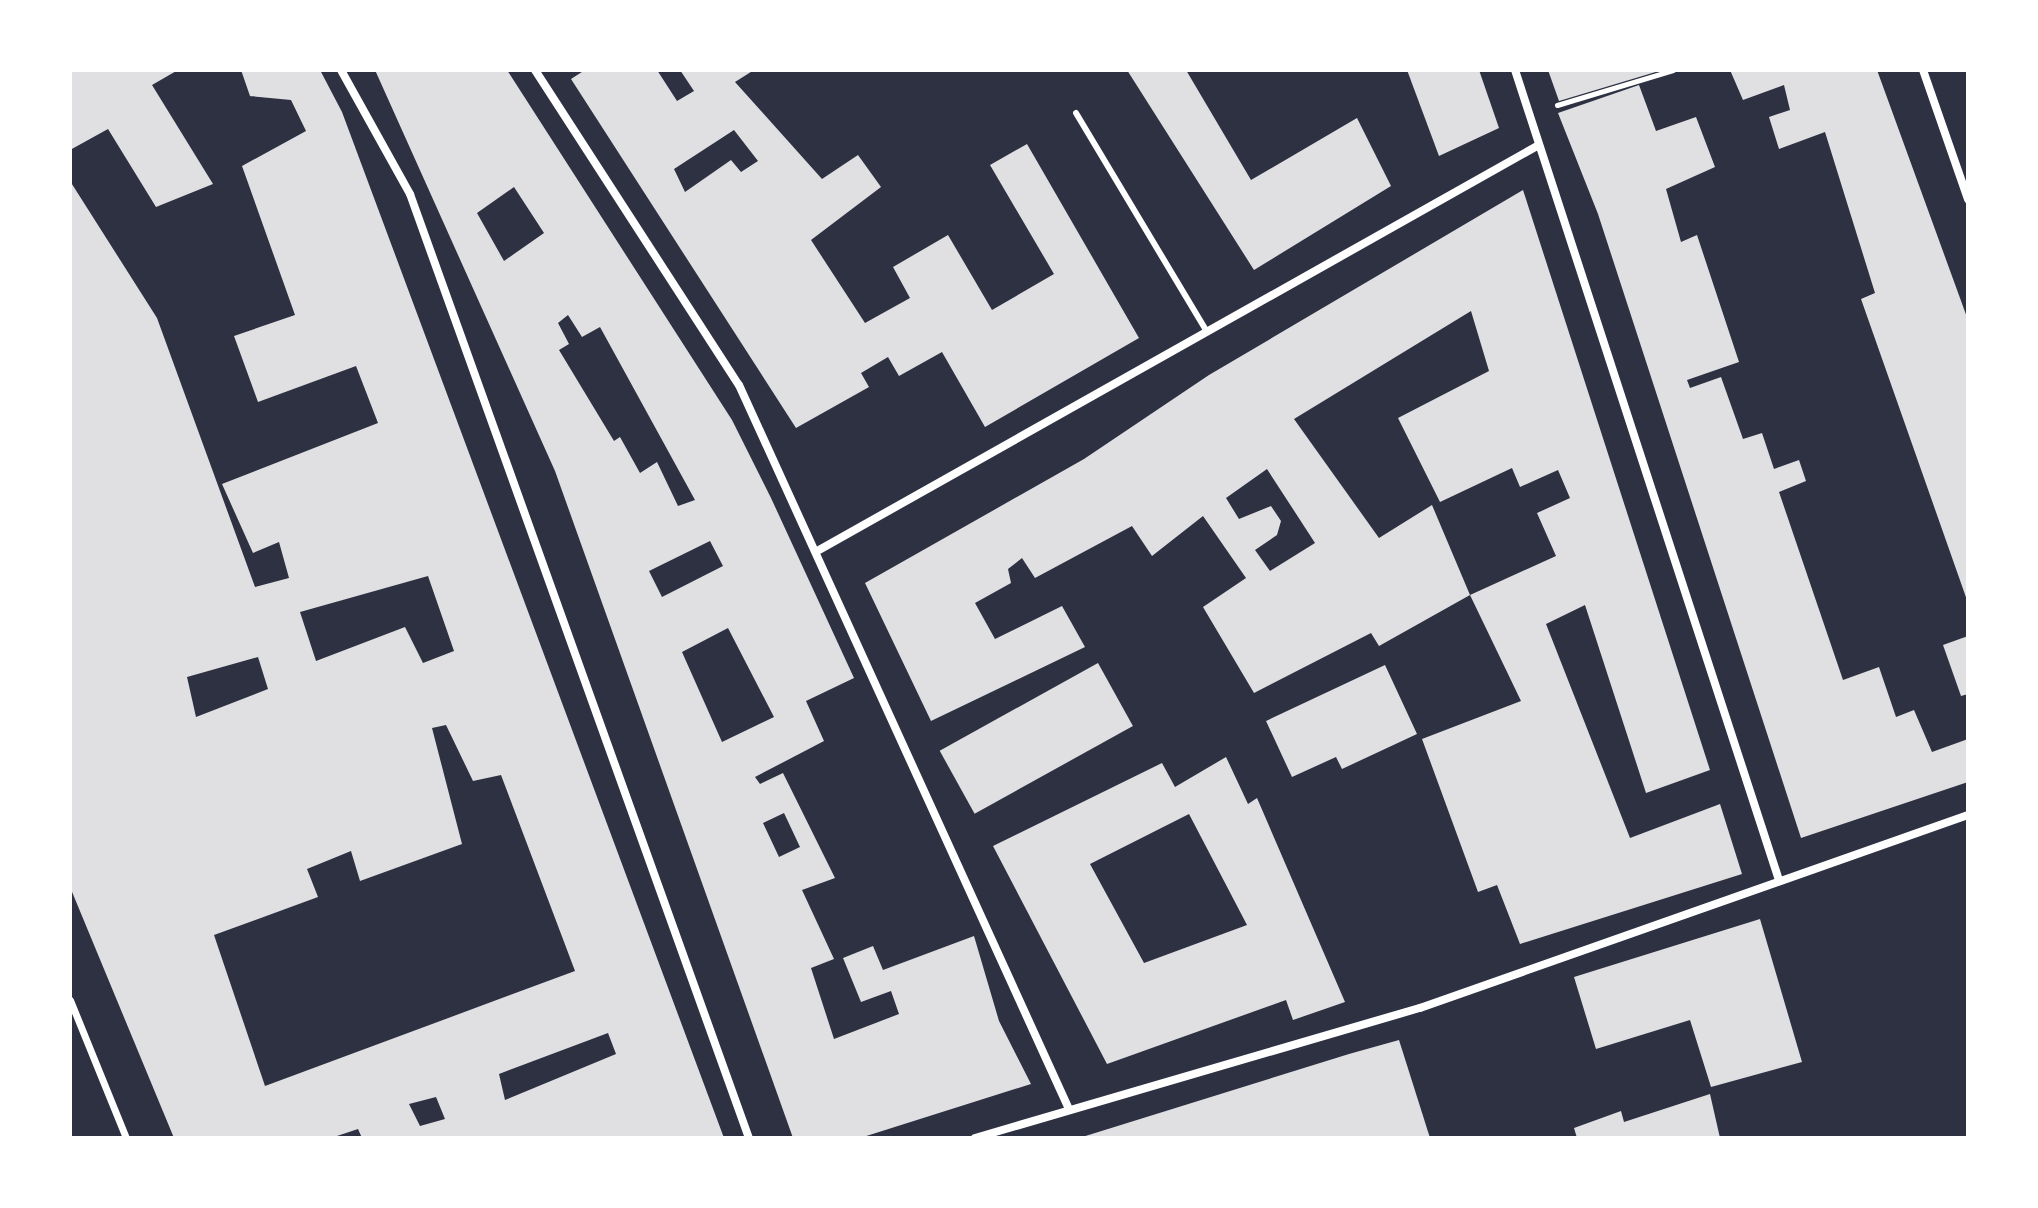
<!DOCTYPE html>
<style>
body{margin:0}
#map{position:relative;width:2038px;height:1208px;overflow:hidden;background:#2d3142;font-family:"Times New Roman",serif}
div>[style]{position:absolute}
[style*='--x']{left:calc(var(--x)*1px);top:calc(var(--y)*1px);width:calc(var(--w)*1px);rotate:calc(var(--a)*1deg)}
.building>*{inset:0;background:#e0e0e3;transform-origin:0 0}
.path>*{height:5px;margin:-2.5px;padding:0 2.5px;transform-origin:2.5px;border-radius:2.5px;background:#fff}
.service>*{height:6px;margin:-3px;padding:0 3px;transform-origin:3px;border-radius:3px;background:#fff}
.pedestrian>*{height:7px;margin:-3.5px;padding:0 3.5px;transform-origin:3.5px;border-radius:3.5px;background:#fff}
.minor>*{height:8px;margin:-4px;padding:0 4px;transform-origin:4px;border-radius:4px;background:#fff}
span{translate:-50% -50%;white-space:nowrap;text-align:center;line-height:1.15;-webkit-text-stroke:8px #fff;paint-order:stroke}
.frame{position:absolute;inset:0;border:72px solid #fff;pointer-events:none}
</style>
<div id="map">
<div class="building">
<div style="clip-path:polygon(70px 70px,178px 70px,152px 85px,213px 184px,156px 207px,108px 129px,70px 150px)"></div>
<div style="clip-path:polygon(evenodd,241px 70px,320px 70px,342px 112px,724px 1138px,362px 1138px,358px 1129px,331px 1138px,174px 1138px,70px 887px,70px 181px,157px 318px,255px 587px,289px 578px,279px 542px,253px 553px,222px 484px,378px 423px,356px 366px,258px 402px,234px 336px,295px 315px,242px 166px,306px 131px,291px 100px,250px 96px,241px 70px,428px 576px,454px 651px,423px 663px,405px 627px,316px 661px,300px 612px,428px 576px,241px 70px,258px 657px,268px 689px,196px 717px,187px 677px,258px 657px,241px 70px,446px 725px,473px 781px,501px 775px,575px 971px,265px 1086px,214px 935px,318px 897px,307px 869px,351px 851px,360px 881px,462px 844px,432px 728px,446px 725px,241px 70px,608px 1033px,616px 1054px,505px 1100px,499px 1074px,608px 1033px,241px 70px,436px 1097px,445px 1119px,420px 1126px,409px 1104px,436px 1097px)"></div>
<div style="clip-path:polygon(evenodd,375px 70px,507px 70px,732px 420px,771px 498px,854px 678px,806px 701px,824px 741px,755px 777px,760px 784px,783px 773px,835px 878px,802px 890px,834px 959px,811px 968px,834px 1039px,899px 1014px,891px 991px,861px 1002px,843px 958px,873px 946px,883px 970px,974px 936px,999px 1021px,1031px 1084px,860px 1138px,793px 1138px,555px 471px,375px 70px,514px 187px,544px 233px,504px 261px,477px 213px,514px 187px,375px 70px,568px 315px,582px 337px,600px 327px,695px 500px,678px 506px,657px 462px,640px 473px,620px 437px,614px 441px,559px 350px,569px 344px,558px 323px,568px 315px,375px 70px,710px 541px,723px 566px,662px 597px,649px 571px,710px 541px,375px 70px,728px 628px,774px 717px,722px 742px,682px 652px,728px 628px,375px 70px,784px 813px,800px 847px,779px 857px,763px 823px,784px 813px)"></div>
<div style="clip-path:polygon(evenodd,585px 70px,657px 70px,677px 101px,694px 91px,680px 70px,754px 70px,735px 82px,822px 179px,858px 155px,881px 187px,811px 240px,865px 323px,910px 298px,893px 267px,948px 235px,992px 310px,1054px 274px,990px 165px,1027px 144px,1139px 338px,985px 427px,942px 352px,899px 376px,888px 357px,861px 373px,869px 387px,796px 428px,571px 79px,585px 70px,734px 130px,758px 161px,741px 172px,731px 160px,685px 192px,674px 169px,734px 130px)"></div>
<div style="clip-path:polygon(1127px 70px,1186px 70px,1251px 180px,1357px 118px,1391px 186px,1254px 270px)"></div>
<div style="clip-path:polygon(1407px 70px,1479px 70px,1499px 128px,1439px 156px)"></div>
<div style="clip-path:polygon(1548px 70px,1659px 70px,1659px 71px,1559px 101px)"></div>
<div style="clip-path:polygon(1730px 70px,1877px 70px,1968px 320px,1968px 603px,1861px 299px,1875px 293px,1825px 132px,1779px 149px,1769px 117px,1790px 110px,1784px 85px,1743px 100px)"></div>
<div style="clip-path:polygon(1639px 85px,1656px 131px,1696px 117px,1715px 167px,1666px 189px,1681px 242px,1697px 235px,1739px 362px,1687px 380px,1690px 388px,1721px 377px,1743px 439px,1762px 433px,1774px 469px,1799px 460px,1806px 481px,1779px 492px,1843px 680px,1879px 667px,1896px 717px,1914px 710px,1932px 752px,1968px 739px,1968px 782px,1801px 838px,1598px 214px,1558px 113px)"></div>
<div style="clip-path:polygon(evenodd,1523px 190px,1710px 770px,1646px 793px,1585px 605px,1546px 624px,1630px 838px,1720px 804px,1742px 874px,1520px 944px,1497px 885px,1478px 892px,1422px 739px,1521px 701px,1470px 595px,1556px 556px,1537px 513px,1570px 498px,1558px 470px,1520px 487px,1512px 468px,1440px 502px,1398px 418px,1489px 371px,1471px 311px,1294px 419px,1379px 538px,1432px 505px,1470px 595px,1379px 646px,1371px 633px,1254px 693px,1203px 607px,1246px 578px,1203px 516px,1152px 556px,1132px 526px,1035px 578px,1022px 558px,1008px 569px,1011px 583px,975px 603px,995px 639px,1062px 606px,1085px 647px,931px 721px,865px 583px,1084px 459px,1209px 375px,1523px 190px,1267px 469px,1315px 543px,1270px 571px,1255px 550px,1277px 535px,1281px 521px,1271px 506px,1239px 519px,1226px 498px,1267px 469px)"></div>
<div style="clip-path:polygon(1968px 636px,1968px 694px,1961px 696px,1943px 645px)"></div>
<div style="left:1098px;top:663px;width:72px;height:181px;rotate:61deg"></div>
<div style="clip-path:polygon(1385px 665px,1417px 734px,1342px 769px,1336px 757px,1292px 777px,1266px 721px)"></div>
<div style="clip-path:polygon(evenodd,1226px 757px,1248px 804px,1257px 798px,1345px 1002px,1293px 1020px,1286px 1000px,1107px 1064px,993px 846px,1162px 763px,1175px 787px,1226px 757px,1189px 814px,1247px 925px,1144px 963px,1090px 864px,1189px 814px)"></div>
<div style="clip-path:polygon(1760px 919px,1802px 1062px,1711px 1087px,1690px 1020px,1596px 1049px,1574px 977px)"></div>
<div style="clip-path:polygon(1399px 1040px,1430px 1138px,1079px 1138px,1349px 1054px)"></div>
<div style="clip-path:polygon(1710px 1094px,1720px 1138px,1577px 1138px,1574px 1128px,1621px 1111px,1624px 1122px)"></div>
</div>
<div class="path">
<div style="--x:1557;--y:105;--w:121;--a:-16.8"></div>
</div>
<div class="service">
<div style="--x:1076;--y:113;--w:255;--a:59.1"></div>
</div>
<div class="pedestrian">
<div style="--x:70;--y:1000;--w:149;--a:67.9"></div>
</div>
<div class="minor">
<div style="--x:341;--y:70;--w:142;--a:60.9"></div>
<div style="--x:410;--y:194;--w:1003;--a:70.25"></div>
<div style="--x:535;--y:70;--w:375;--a:57.1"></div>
<div style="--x:739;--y:385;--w:793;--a:65.5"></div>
<div style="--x:1515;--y:70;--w:849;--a:71.95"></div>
<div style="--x:1923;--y:70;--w:137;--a:70.8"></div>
<div style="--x:819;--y:550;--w:826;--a:-29.36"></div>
<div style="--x:975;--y:1138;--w:464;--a:-16.3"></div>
<div style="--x:1420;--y:1008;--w:581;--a:-19.4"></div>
</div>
<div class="frame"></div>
</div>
